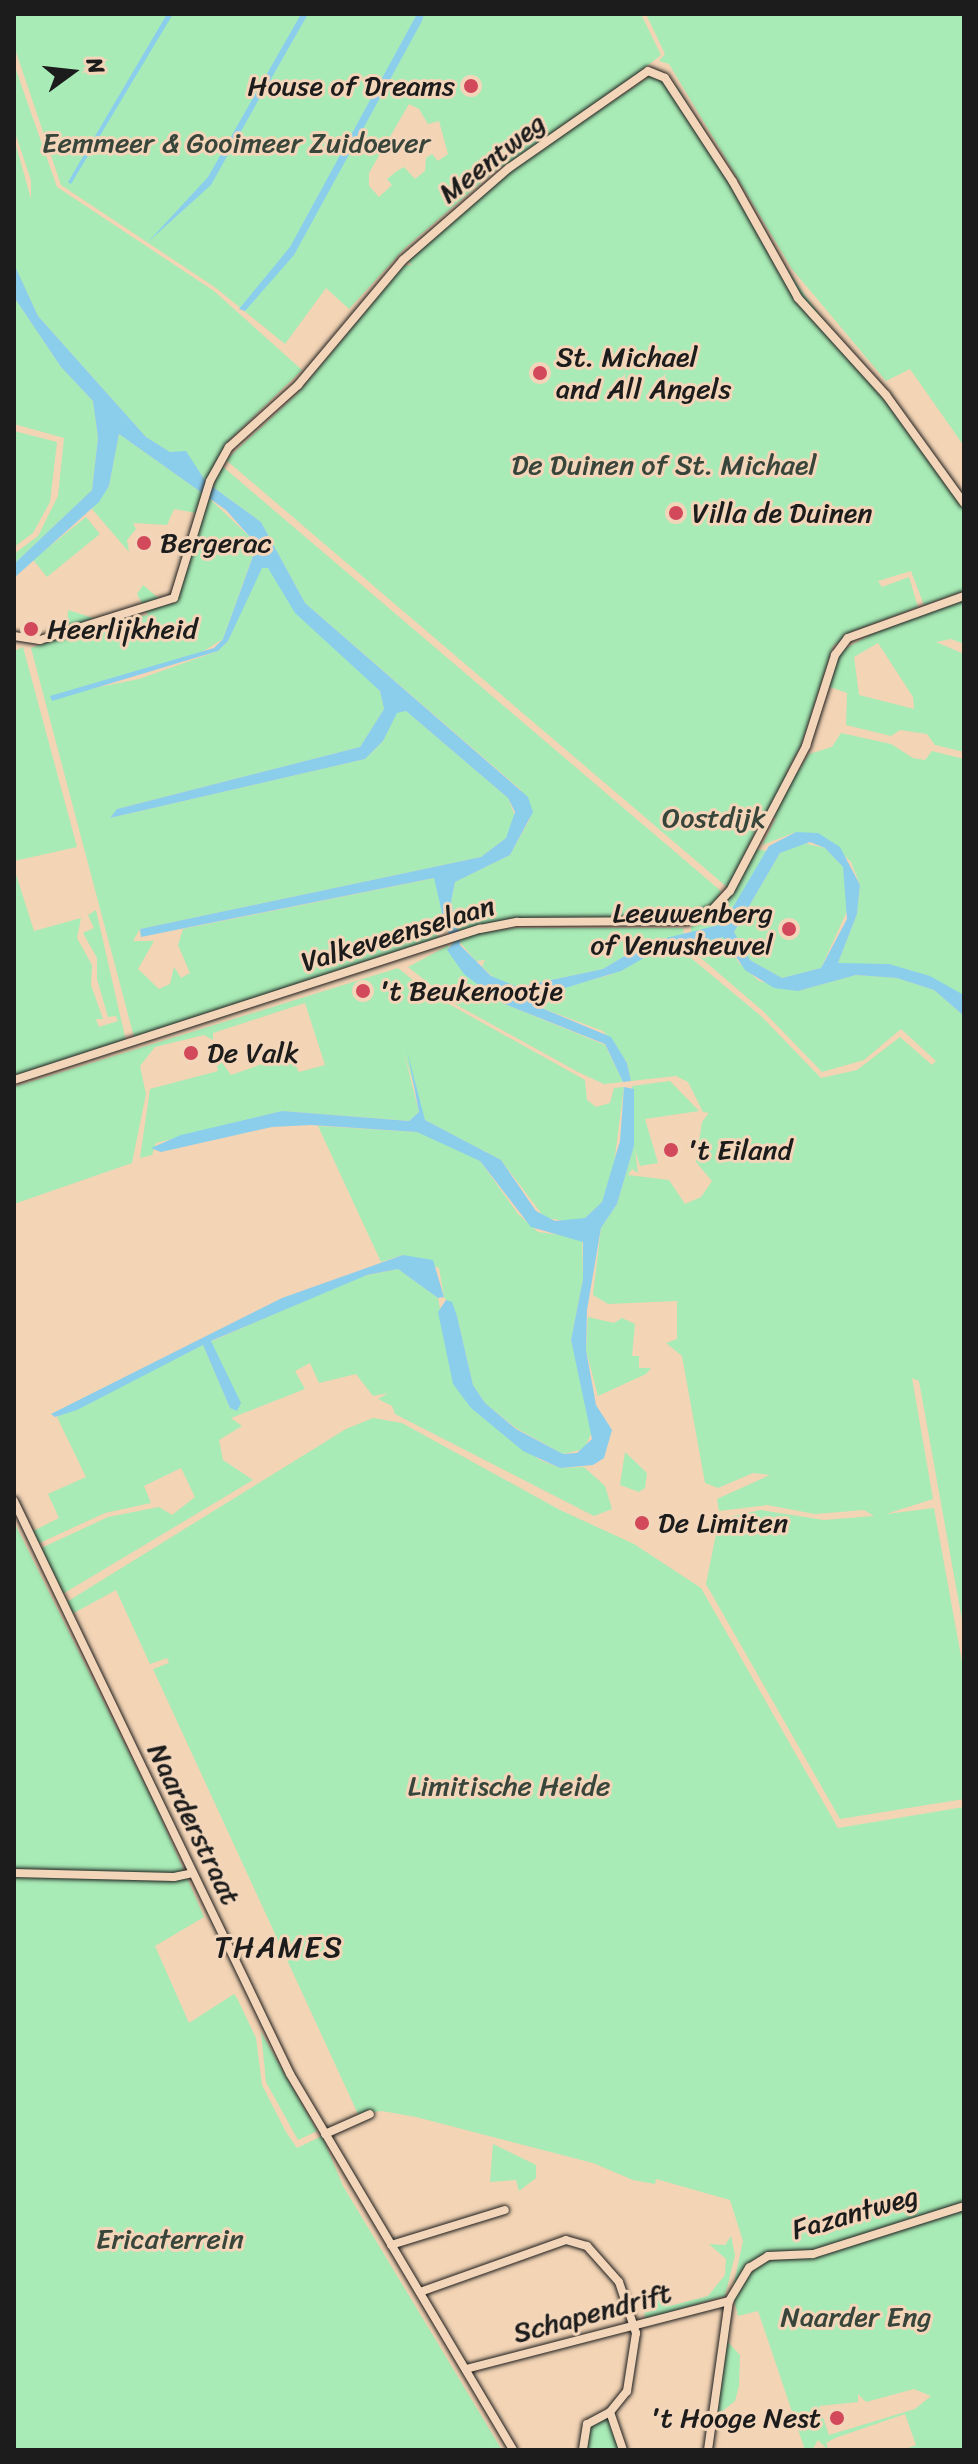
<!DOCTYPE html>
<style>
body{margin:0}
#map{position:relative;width:978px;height:2464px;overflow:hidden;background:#f3d4b5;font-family:Sriracha,sans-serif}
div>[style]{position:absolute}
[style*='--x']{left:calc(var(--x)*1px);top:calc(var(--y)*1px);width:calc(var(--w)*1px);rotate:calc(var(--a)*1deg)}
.green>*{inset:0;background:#a8ebb6;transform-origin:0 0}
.water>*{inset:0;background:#8bceec}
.roads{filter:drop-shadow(0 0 2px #1c1c1c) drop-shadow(0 0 2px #1c1c1c)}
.minor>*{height:8px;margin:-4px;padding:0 4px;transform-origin:4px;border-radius:4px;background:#f3d6ba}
.dots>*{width:22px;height:22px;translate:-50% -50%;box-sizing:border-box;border:4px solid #f3d6ba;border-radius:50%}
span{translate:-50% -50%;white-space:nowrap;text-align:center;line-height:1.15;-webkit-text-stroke:6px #f3d6ba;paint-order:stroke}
.poi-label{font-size:28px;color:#1c1c1c}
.right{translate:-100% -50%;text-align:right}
.left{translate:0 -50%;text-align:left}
.park-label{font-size:28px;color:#38453b}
.street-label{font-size:28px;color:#1c1c1c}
.neighbourhood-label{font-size:30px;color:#1c1c1c;letter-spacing:2px}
.frame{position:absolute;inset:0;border:16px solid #1c1c1c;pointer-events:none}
.north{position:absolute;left:32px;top:32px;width:80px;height:80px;-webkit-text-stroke:6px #f3d6ba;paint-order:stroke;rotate:75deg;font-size:22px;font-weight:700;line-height:32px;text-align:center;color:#1c1c1c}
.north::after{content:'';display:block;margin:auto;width:28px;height:36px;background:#1c1c1c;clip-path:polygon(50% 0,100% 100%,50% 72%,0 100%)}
</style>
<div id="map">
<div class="green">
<div style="clip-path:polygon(evenodd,14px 14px,641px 14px,661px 55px,554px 139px,497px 169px,405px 248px,349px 309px,326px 288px,285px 344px,216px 288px,61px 185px,14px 46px,14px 14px,409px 104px,419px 109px,428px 124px,439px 121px,448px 154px,438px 161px,432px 154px,426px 158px,425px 171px,415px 179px,404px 167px,397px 171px,387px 179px,392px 185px,379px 197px,369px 186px,369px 173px,409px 104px)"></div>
<div style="clip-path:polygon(646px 14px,964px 14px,964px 446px,910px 369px,886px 381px,792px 269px,669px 64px,659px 61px,665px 54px)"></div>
<div style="clip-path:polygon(14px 64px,57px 187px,214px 291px,302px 370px,226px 443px,206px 482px,186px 452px,170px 452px,146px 437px,38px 316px,24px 286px,14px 264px,14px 138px,31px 199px,31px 180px,14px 130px)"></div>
<div style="clip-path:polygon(659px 70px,678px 88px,749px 215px,807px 298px,964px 505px,964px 591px,924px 605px,911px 571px,878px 581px,882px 587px,909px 577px,918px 607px,853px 631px,833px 646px,801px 745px,786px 773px,797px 773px,809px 754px,832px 747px,841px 733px,891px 744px,913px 758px,925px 760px,932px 751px,964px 759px,964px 1000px,910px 970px,838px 963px,857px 914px,860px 885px,851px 862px,829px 840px,796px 832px,762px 845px,776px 818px,763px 816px,728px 888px,226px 460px,298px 393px,404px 265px,412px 265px,408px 261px,514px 168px)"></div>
<div style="clip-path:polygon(14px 297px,61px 367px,93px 401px,98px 438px,92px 490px,14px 564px,14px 554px,38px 536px,58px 496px,64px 438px,14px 424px)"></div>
<div style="clip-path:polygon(14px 431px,57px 442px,50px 502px,33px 533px,14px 547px)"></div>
<div style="clip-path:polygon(119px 434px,202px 493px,196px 513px,174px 509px,167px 525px,133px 523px,136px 529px,127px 540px,129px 552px,92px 509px,109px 486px)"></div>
<div style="clip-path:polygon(222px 466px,721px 891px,716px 901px,693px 917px,675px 919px,561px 919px,459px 932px,451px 902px,455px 882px,510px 855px,530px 819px,521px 790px,305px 603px,261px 522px,213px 487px)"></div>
<div style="clip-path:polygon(209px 498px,257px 544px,223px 639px,194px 657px,50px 697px,139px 679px,218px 651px,228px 641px,261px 568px,268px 568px,380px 691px,384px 709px,360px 747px,117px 809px,110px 818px,365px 759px,383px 741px,397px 712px,406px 711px,508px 798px,516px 819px,506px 838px,481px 857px,140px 929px,133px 941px,154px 941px,138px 969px,159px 989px,170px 984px,174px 967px,181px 978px,190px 973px,178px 945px,183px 929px,435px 878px,445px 926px,435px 931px,440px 938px,134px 1037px,31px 648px,67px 635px,68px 610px,109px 623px,116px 612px,129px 618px,148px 615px,137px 594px,143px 585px,161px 600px,176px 603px)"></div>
<div style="left:86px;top:517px;width:22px;height:68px;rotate:51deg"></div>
<div style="clip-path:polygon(evenodd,964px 600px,964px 644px,951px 639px,936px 642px,964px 654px,964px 752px,935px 745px,927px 734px,900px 730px,891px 736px,846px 725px,847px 693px,827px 686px,841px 651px,879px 630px,964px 600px,878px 643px,913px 697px,914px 709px,859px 695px,854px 657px,878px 643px)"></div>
<div style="clip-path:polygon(23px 647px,77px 847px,14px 861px,14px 651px)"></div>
<div style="clip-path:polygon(800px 842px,825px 848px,843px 867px,848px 909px,821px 968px,782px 978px,750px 960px,734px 932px,780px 853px)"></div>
<div style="clip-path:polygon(755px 849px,767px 851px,723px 924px,691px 934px,691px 923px,725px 903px)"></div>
<div style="clip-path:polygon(14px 868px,34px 931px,81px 918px,77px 938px,92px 965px,91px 985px,103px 1019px,96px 1019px,99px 1027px,118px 1021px,116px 1016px,108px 1017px,97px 979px,97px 958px,83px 933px,94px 928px,88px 915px,96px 910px,126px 1041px,14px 1080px)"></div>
<div style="clip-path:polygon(515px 928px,683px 928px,684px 936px,646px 943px,603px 969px,518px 987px,497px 981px,482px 966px,485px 960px,476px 961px,459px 941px,460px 935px)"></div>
<div style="clip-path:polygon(723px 936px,739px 963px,759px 981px,798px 991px,856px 975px,897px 978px,934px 990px,964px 1016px,964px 1631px,919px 1381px,912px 1378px,933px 1499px,886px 1514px,934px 1508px,964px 1673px,964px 1799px,840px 1819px,706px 1584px,719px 1519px,761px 1510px,824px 1520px,874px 1516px,864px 1510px,815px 1514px,767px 1505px,719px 1511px,717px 1499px,770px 1475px,753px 1473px,718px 1488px,705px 1483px,682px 1356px,666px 1343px,677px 1339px,677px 1301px,608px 1304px,593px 1295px,601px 1228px,617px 1204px,634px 1146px,632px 1086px,670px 1081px,699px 1111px,645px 1119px,658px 1163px,640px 1166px,635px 1150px,638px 1173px,632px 1169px,628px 1175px,669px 1180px,685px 1204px,701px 1197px,712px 1181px,696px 1162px,702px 1122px,709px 1113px,703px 1112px,688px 1082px,676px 1076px,631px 1081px,627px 1062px,603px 1031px,531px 1004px,534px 995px,610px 975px,651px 954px,686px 945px,691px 958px,761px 1016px,821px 1078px,857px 1070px,900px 1037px,932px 1065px,936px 1061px,901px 1029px,864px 1060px,822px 1072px,763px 1011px,695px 953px,691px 944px)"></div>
<div style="clip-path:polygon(449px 945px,448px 950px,502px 1003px,605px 1045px,623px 1082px,604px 1084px,578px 1072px,455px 1004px,408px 967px)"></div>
<div style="clip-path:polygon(398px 968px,429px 993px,585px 1080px,587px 1100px,596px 1107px,610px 1103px,614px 1088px,624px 1087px,614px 1164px,602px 1202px,585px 1218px,573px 1223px,544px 1217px,501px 1160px,425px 1120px,404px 1053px,419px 1112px,409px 1121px,282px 1111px,156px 1143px,152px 1155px,140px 1158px,150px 1089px,218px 1071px,216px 1058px,228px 1050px,221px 1061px,231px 1075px,282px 1057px,292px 1059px,299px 1072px,325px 1065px,305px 1003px,213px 1033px,213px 1040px,204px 1035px,155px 1047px,140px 1066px,146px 1094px,132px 1163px,14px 1204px,14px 1087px)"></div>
<div style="clip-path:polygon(318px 1126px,417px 1132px,451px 1145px,480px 1161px,518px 1214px,538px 1232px,582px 1238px,583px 1279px,571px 1340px,593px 1430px,584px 1449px,563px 1454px,516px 1428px,485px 1403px,473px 1385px,457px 1316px,444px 1297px,439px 1268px,403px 1255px,381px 1262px)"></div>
<div style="clip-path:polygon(398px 1269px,438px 1298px,447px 1347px,482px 1417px,540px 1460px,560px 1468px,584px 1467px,605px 1486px,612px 1509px,594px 1516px,395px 1414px,392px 1406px,378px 1399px,388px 1393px,373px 1396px,356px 1374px,319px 1383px,310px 1363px,295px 1371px,305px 1389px,231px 1418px,242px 1426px,219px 1440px,223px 1460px,253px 1480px,56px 1598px,35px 1551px,108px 1517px,159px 1507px,172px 1515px,195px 1497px,181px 1468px,144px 1486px,151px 1503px,105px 1513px,33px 1546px,27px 1534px,59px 1518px,48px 1494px,86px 1477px,57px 1417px,203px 1345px,230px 1408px,236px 1400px,210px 1342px,359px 1277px)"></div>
<div style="clip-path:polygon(588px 1317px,614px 1323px,622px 1318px,635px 1324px,632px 1356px,639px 1356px,639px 1368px,651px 1368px,646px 1374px,598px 1396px,586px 1350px)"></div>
<div style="clip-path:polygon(evenodd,373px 1418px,402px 1423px,560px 1510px,634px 1544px,701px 1588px,838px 1828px,964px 1807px,964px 2450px,903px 2450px,916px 2445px,905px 2414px,835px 2438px,826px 2443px,828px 2450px,818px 2440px,812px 2450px,805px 2450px,758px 2311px,738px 2316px,732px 2292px,743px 2241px,730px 2200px,656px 2179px,655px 2184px,633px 2180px,593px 2163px,416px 2117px,382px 2111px,358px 2114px,153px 1669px,169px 1663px,167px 1658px,150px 1664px,116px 1590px,72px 1614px,65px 1603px,346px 1429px,373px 1418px,914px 2389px,931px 2396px,915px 2409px,829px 2435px,819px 2406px,858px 2402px,858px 2394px,866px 2402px,914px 2389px)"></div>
<div style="clip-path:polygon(625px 1452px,647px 1473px,645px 1488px,639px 1492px,620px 1485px)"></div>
<div style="clip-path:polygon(14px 1522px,157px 1809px,204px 1917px,155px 1946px,189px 2023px,234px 1994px,237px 1998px,256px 2038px,262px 2085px,286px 2132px,297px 2148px,322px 2136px,343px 2186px,502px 2450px,14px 2450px)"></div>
<div style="clip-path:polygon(261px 2032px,317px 2131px,298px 2140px,266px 2082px)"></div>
<div style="clip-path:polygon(493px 2144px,536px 2165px,536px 2178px,519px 2191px,516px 2180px,490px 2182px)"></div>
<div style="clip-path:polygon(731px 2236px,735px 2255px,725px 2296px,646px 2319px,644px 2313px,656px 2310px,660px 2293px,670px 2306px,708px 2296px,725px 2275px,726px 2259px,709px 2244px,725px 2245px)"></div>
<div style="clip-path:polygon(725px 2339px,740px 2355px,739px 2386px,735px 2401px,715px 2417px)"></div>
<div style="clip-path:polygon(609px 2417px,620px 2450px,586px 2450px,585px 2433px,593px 2422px)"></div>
</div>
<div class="water">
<div style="clip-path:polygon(167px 14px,173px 14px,71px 184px,68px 182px)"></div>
<div style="clip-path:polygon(301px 14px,308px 14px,271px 79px,270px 93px,259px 99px,211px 185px,148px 242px,208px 177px)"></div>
<div style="clip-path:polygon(417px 14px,424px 14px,422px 21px,294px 255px,245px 311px,239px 309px,290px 247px)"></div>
<div style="clip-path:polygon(14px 264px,38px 316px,146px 437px,170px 452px,186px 451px,206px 482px,261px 522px,305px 603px,528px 797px,533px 812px,510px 855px,455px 882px,451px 902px,459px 932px,450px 935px,445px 926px,434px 878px,141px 937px,140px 929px,481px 857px,506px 838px,515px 812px,508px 798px,406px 711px,397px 713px,383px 741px,365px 759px,110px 818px,117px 809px,360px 747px,384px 709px,380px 691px,295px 613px,268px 568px,262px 568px,228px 641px,218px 651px,52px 701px,50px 696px,214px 648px,223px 639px,257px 545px,226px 510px,119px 434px,109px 486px,99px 502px,14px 578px,14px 564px,92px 490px,98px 438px,93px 401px,61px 367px,14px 297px)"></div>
<div style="clip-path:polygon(evenodd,796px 832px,818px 833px,840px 847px,860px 885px,857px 914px,838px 963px,889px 964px,930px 976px,962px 994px,964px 1016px,934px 990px,897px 978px,856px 975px,798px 991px,774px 988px,745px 970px,723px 937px,651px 954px,621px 971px,532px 998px,532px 1004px,611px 1037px,627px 1063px,631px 1081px,623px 1082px,605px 1044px,502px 1003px,464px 974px,447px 950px,460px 935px,460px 945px,491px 976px,518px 987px,603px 969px,646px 943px,723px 924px,769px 846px,796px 832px,810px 842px,825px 848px,843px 867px,847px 919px,821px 968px,782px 978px,750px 960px,734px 932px,780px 853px,810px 842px)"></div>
<div style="clip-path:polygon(407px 1051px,425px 1120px,501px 1160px,536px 1211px,555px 1221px,585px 1218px,602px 1202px,620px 1141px,624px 1087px,634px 1089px,634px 1146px,617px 1204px,601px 1228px,587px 1310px,586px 1350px,596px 1405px,612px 1430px,604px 1458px,593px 1465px,560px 1468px,523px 1451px,471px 1408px,453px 1384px,438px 1312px,446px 1300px,452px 1302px,457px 1316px,473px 1385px,485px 1403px,516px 1429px,563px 1454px,577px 1453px,592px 1439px,571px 1340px,583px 1279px,583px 1242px,531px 1227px,480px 1161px,417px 1132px,311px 1125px,272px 1127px,161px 1152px,151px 1148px,181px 1135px,282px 1111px,409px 1121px,419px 1112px)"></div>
<div style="clip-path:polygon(403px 1255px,433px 1260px,444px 1297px,438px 1298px,398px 1269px,367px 1275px,211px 1341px,241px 1403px,237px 1411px,230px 1408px,203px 1345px,77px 1410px,55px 1417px,51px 1414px,282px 1298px)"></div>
</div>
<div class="roads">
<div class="minor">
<div style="--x:14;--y:636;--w:26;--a:9"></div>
<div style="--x:40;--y:640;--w:140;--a:-17.4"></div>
<div style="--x:174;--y:598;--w:122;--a:-72.9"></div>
<div style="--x:210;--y:481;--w:39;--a:-61"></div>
<div style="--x:229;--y:447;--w:93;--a:-41.9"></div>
<div style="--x:298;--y:385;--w:163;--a:-50"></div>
<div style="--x:403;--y:260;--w:140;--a:-41"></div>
<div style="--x:509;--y:168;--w:169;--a:-34.9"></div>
<div style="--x:648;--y:71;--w:18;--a:22"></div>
<div style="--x:665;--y:78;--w:124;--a:56.8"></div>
<div style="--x:733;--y:182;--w:133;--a:60.7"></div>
<div style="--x:798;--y:298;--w:131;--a:47.8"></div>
<div style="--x:886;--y:395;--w:133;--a:54.2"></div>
<div style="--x:14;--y:1080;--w:490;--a:-18"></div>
<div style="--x:480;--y:929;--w:38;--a:-11"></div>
<div style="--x:517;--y:922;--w:170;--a:-0.3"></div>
<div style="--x:687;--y:921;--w:27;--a:-24"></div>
<div style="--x:712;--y:910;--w:26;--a:-47"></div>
<div style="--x:730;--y:891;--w:164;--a:-62.3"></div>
<div style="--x:806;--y:746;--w:96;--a:-72.3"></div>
<div style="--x:835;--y:655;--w:21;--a:-53"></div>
<div style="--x:848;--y:638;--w:123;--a:-19.9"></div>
<div style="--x:14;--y:1501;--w:636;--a:64.28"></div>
<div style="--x:290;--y:2074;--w:437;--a:59.3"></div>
<div style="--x:14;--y:1873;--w:160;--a:1.4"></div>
<div style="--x:174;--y:1877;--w:19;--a:-12"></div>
<div style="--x:325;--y:2134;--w:49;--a:-24"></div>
<div style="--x:391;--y:2245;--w:119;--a:-17.1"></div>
<div style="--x:420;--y:2292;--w:155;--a:-19.6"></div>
<div style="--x:566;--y:2240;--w:22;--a:16"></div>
<div style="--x:587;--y:2246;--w:48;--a:48.4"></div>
<div style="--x:619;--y:2282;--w:54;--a:71.6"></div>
<div style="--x:636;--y:2333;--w:59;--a:98.8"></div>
<div style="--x:627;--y:2391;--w:27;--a:129"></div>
<div style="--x:610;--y:2412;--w:26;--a:152"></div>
<div style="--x:587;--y:2424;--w:26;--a:99"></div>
<div style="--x:466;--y:2369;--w:272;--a:-14.5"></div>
<div style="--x:610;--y:2412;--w:40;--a:71.1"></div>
<div style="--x:708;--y:2450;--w:150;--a:-82"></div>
<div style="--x:729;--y:2301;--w:39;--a:-59"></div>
<div style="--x:749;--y:2268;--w:22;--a:-32"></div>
<div style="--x:768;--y:2256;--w:45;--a:-2.5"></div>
<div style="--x:813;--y:2254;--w:158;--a:-17.6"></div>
</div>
</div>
<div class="dots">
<div style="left:471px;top:86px;background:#d1495b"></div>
<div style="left:540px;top:373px;background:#d1495b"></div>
<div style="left:676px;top:513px;background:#d1495b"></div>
<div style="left:144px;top:543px;background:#d1495b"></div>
<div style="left:31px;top:629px;background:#d1495b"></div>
<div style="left:789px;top:929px;background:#d1495b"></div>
<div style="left:363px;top:991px;background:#d1495b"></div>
<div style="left:191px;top:1053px;background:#d1495b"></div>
<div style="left:671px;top:1150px;background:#d1495b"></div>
<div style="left:642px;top:1523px;background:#d1495b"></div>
<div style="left:837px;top:2418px;background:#d1495b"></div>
</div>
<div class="poi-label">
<span class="right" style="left:455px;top:86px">House of Dreams</span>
<span class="left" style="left:556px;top:373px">St. Michael<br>and All Angels</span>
<span class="left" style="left:692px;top:513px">Villa de Duinen</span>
<span class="left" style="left:160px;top:543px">Bergerac</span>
<span class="left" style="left:47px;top:629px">Heerlijkheid</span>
<span class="right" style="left:773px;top:929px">Leeuwenberg<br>of Venusheuvel</span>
<span class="left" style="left:379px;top:991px">'t Beukenootje</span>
<span class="left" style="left:207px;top:1053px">De Valk</span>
<span class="left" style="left:687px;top:1150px">'t Eiland</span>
<span class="left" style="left:658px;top:1523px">De Limiten</span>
<span class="right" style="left:821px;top:2418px">'t Hooge Nest</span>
</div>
<div class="park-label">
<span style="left:236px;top:143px">Eemmeer &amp; Gooimeer Zuidoever</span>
<span style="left:664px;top:465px">De Duinen of St. Michael</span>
<span style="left:714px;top:818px">Oostdijk</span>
<span style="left:509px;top:1786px">Limitische Heide</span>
<span style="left:170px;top:2239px">Ericaterrein</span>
<span style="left:856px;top:2317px">Naarder Eng</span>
</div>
<div class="street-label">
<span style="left:492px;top:158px;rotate:-38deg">Meentweg</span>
<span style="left:398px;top:934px;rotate:-17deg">Valkeveenselaan</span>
<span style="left:194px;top:1824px;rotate:64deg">Naarderstraat</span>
<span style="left:855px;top:2213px;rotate:-16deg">Fazantweg</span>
<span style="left:592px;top:2313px;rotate:-15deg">Schapendrift</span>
</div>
<div class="neighbourhood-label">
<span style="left:279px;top:1947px">THAMES</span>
</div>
<div class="frame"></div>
<div class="north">N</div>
</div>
